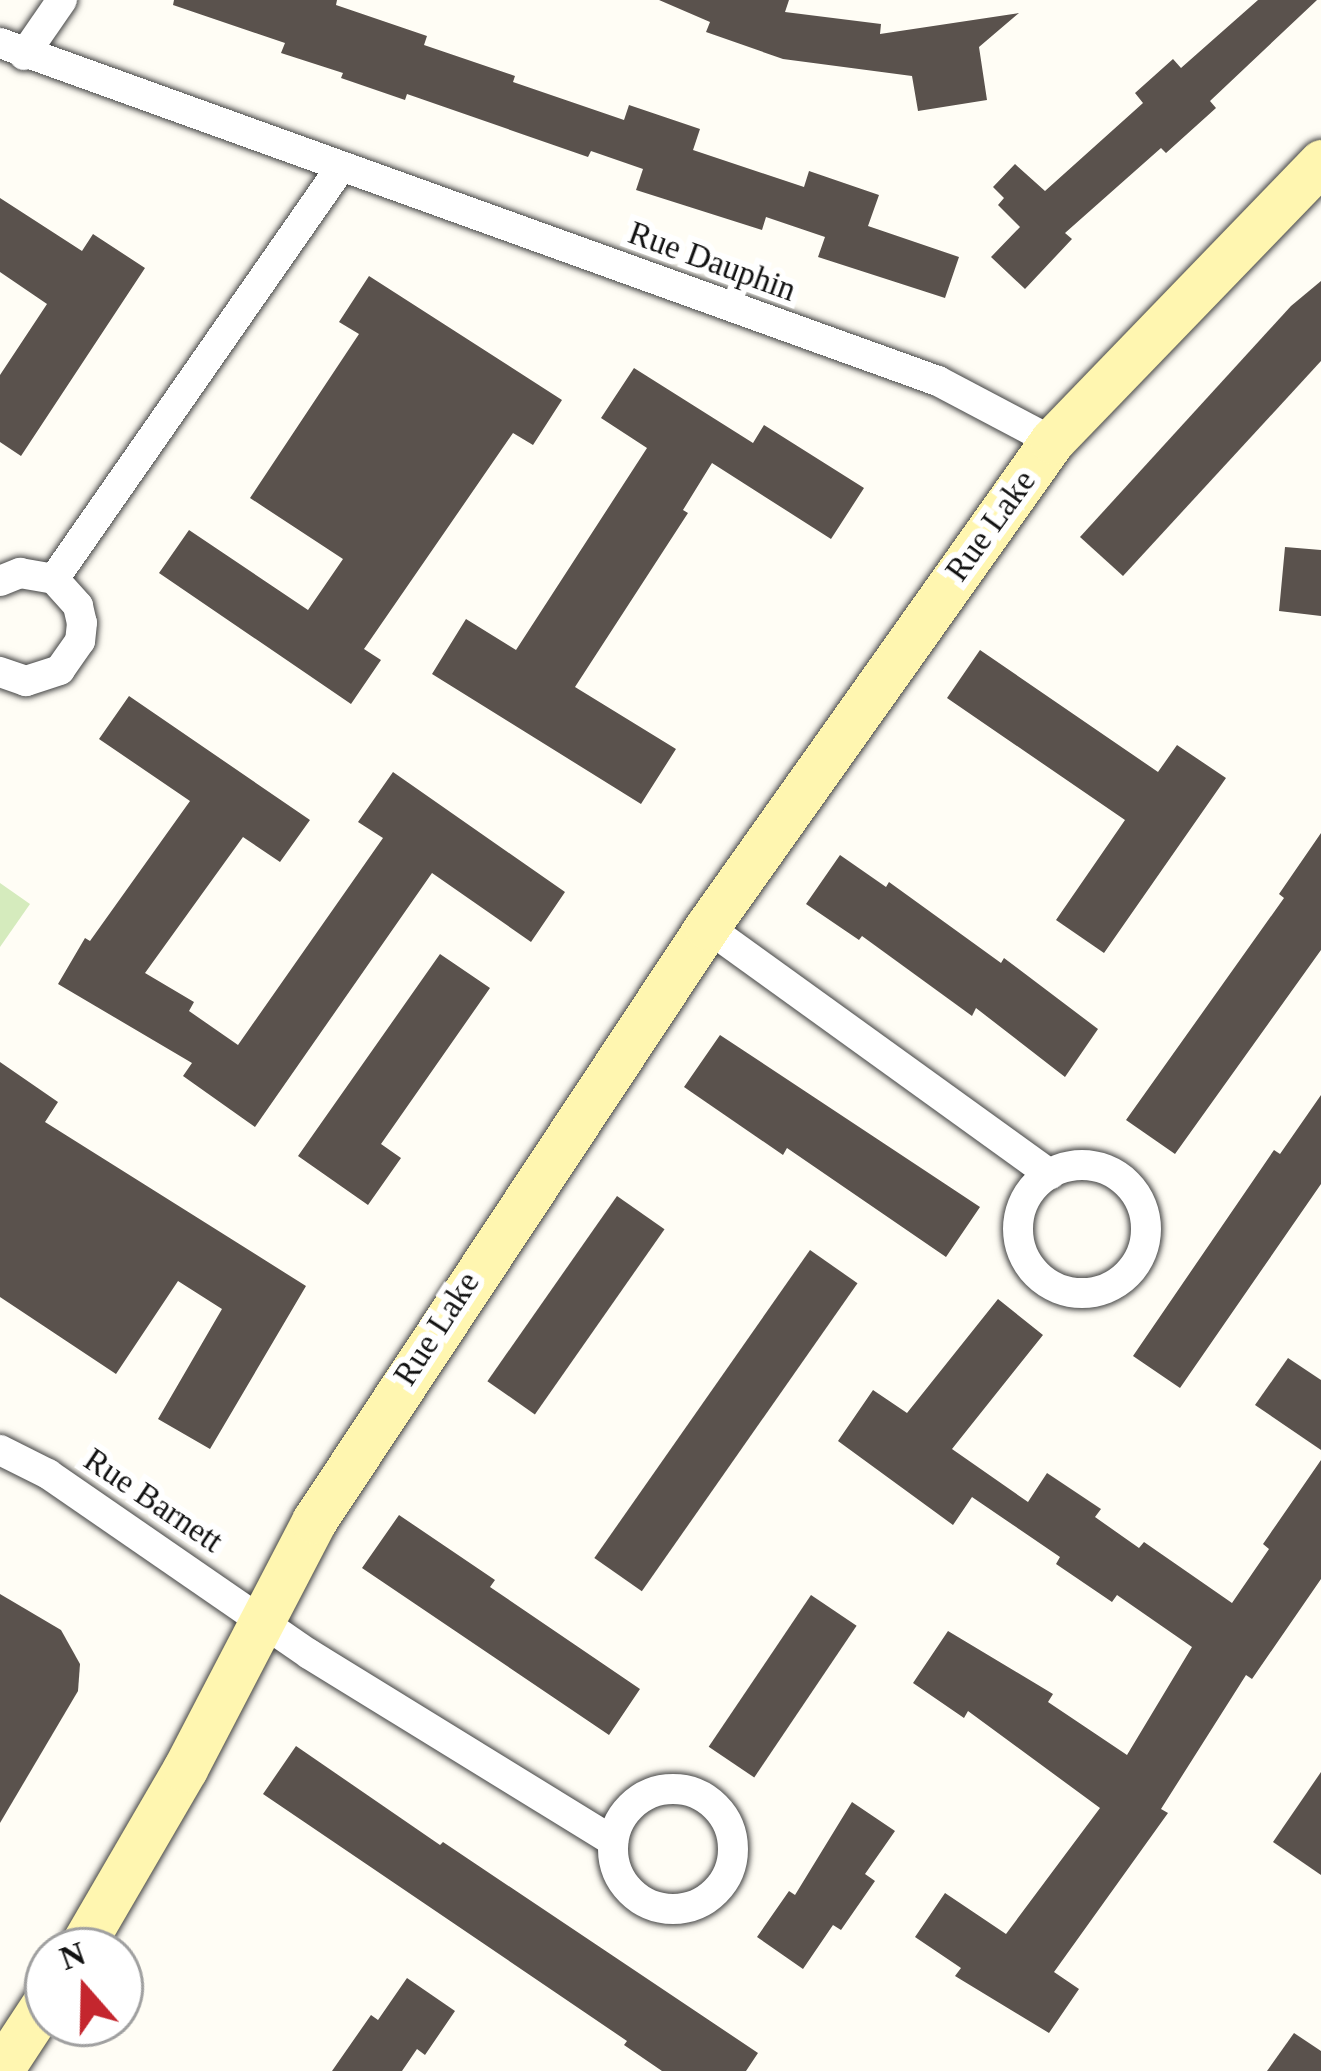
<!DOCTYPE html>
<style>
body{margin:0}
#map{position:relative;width:1321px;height:2071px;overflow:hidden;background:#fffdf5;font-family:"Times New Roman",serif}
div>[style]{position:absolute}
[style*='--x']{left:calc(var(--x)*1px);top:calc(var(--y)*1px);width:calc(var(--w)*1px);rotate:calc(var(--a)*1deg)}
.green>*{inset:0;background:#d5ebbd}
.building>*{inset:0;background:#5a524d;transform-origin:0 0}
.roads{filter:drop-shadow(0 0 3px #444) drop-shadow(0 0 3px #444)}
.street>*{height:30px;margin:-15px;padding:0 15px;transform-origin:15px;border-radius:15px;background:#fff}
.street>.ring{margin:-15px;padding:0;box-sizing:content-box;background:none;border:30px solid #fff;border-radius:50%}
.secondary>*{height:45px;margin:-22.5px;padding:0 22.5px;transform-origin:22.5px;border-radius:22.5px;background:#fff6b0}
span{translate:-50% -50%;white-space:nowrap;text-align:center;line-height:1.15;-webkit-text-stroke:12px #fff;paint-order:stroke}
.street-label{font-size:33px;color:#111}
.north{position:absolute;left:24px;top:1927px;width:120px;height:120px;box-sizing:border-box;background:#fff;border:3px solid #a0a0a0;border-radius:50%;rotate:340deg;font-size:33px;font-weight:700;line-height:48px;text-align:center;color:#111}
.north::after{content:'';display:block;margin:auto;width:42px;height:54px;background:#c4262e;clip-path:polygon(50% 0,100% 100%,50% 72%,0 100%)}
</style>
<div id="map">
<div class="green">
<div style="clip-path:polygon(0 883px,30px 904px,0 947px)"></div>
</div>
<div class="building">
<div style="clip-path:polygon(174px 0,337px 0,336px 5px,427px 36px,424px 45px,515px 76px,513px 82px,624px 120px,629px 105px,700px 129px,693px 150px,804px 187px,809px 171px,879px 195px,868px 226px,959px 257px,945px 298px,818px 257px,825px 237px,766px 217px,762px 230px,636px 190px,643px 169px,591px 151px,588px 157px,407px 94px,405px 100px,341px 78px,343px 73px,281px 53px,285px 43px,173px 5px)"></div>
<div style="clip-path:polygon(659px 0,789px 0,785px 12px,881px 24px,880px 34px,1019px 13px,979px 47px,987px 100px,918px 111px,912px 76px,783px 59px,706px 32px,710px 22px)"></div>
<div style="clip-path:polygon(1258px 0,1317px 0,1210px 101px,1216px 108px,1166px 153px,1161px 148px,1065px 233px,1072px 239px,1025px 289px,991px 257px,1020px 227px,998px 205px,1004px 198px,993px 187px,1015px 164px,1045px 191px,1143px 103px,1135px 93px,1173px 59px,1181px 68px)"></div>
<div style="clip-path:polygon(0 198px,82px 251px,93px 234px,145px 268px,21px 456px,0 442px,0 375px,47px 304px,0 272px)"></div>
<div style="clip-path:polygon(369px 276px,562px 400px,533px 445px,513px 433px,364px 649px,381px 660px,351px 704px,159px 573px,189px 530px,308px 610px,343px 559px,250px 498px,359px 334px,339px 322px)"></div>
<div style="clip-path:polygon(1321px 281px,1321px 361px,1123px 576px,1080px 537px,1291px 306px)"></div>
<div style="clip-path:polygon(634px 368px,753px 443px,764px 425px,864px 488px,831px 539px,712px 463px,683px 510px,688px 513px,575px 687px,676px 749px,641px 804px,432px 674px,466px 619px,516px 650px,647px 448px,601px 418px)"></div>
<div style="clip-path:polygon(1285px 547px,1321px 550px,1321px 616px,1279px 611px)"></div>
<div style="clip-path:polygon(980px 650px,1158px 772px,1177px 745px,1226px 778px,1104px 953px,1056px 920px,1125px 820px,947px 698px)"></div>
<div style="clip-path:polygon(129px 696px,310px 820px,280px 862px,243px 837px,145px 973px,194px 1002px,189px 1011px,238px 1045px,383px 838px,358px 822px,393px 772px,565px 892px,531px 942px,432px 873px,255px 1127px,183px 1076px,192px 1063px,58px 984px,85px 938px,90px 941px,190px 801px,99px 739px)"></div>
<div style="clip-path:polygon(1321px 833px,1321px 950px,1175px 1154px,1126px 1120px,1284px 898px,1279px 894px)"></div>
<div style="clip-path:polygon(840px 855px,886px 887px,889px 882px,1001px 963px,1004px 958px,1098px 1029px,1065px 1077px,976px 1008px,972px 1016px,862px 936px,859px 940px,806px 904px)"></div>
<div style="clip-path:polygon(440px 954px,490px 988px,381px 1144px,401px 1158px,368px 1205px,298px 1156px)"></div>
<div style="clip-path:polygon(720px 1035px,980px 1207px,946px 1257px,787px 1148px,783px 1155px,684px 1087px)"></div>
<div style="clip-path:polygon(0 1062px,58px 1102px,45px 1122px,306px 1286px,210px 1449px,158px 1419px,222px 1309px,178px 1281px,116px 1374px,0 1297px)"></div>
<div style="clip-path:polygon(1321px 1095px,1321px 1184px,1180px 1388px,1133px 1356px,1274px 1150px,1280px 1154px)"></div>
<div style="left:617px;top:1196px;width:58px;height:226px;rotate:35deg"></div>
<div style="left:810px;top:1250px;width:58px;height:376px;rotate:35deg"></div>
<div style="clip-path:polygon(998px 1299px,1043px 1335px,952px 1449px,1028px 1502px,1047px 1473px,1101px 1509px,1095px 1517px,1139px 1548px,1144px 1542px,1232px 1603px,1269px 1549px,1263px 1544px,1321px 1460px,1321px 1579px,1252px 1679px,1246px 1675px,1161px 1809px,1168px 1813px,1054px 1972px,1079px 1989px,1049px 2033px,955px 1976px,961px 1968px,915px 1937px,945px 1893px,1006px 1934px,1100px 1808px,968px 1711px,964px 1718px,913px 1683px,948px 1631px,1053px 1694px,1048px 1702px,1127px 1755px,1192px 1647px,1117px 1595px,1112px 1602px,1056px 1564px,1060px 1557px,972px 1497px,953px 1525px,838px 1441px,873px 1390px,907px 1413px)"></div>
<div style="clip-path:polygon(1288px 1358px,1321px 1380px,1321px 1450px,1255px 1405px)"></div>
<div style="clip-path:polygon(399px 1515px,495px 1580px,490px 1587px,640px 1689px,609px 1735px,362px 1568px)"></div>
<div style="clip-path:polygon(0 1594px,61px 1630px,80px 1664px,78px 1691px,0 1823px)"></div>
<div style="left:811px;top:1595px;width:55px;height:183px;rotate:34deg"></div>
<div style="clip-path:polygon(296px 1746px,440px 1845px,443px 1842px,758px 2053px,746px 2071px,662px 2071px,624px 2045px,627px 2041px,263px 1794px)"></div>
<div style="clip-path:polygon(1321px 1772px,1321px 1875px,1273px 1842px)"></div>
<div style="clip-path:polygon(852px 1802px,895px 1831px,865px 1874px,875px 1881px,841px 1930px,833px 1925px,803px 1969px,757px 1937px,789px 1891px,795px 1895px)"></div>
<div style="clip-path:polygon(407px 1978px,455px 2011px,425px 2055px,417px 2049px,402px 2071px,332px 2071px,371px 2015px,378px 2020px)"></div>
<div style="clip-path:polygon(1294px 2033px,1321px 2051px,1321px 2071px,1267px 2071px)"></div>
</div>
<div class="roads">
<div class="street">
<div style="--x:0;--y:43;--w:997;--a:19.82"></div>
<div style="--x:938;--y:381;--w:129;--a:27.8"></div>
<div style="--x:24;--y:55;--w:67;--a:-55.4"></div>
<div style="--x:54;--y:579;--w:502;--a:-55.14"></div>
<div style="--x:0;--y:581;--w:22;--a:-22"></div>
<div style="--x:20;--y:573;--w:35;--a:10"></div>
<div style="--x:54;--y:579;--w:36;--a:48"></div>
<div style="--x:78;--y:606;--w:17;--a:77"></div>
<div style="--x:82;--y:623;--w:18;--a:96"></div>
<div style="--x:80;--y:641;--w:35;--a:125"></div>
<div style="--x:60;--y:670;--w:36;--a:162"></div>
<div style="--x:26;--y:681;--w:28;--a:-161"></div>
<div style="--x:707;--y:927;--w:423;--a:35.8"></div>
<div class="ring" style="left:1018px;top:1165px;width:98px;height:98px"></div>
<div style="--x:0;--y:1450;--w:54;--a:26.6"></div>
<div style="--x:48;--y:1474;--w:317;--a:34.6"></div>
<div style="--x:309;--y:1654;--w:357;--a:31.6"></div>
<div class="ring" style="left:613px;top:1789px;width:90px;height:90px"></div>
</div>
<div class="secondary">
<div style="--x:79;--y:1951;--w:211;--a:-59.8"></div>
<div style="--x:185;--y:1769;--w:280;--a:-62.5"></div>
<div style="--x:314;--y:1521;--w:712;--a:-56.51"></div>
<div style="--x:707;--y:927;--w:596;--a:-54.63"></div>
<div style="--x:1052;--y:441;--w:388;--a:-46"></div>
<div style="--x:0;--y:2071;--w:87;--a:-56.7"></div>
</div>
</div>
<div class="street-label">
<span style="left:712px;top:262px;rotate:20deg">Rue Dauphin</span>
<span style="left:991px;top:526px;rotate:-54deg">Rue Lake</span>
<span style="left:437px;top:1329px;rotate:-57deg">Rue Lake</span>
<span style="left:153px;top:1501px;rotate:34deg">Rue Barnett</span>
</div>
<div class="north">N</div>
</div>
